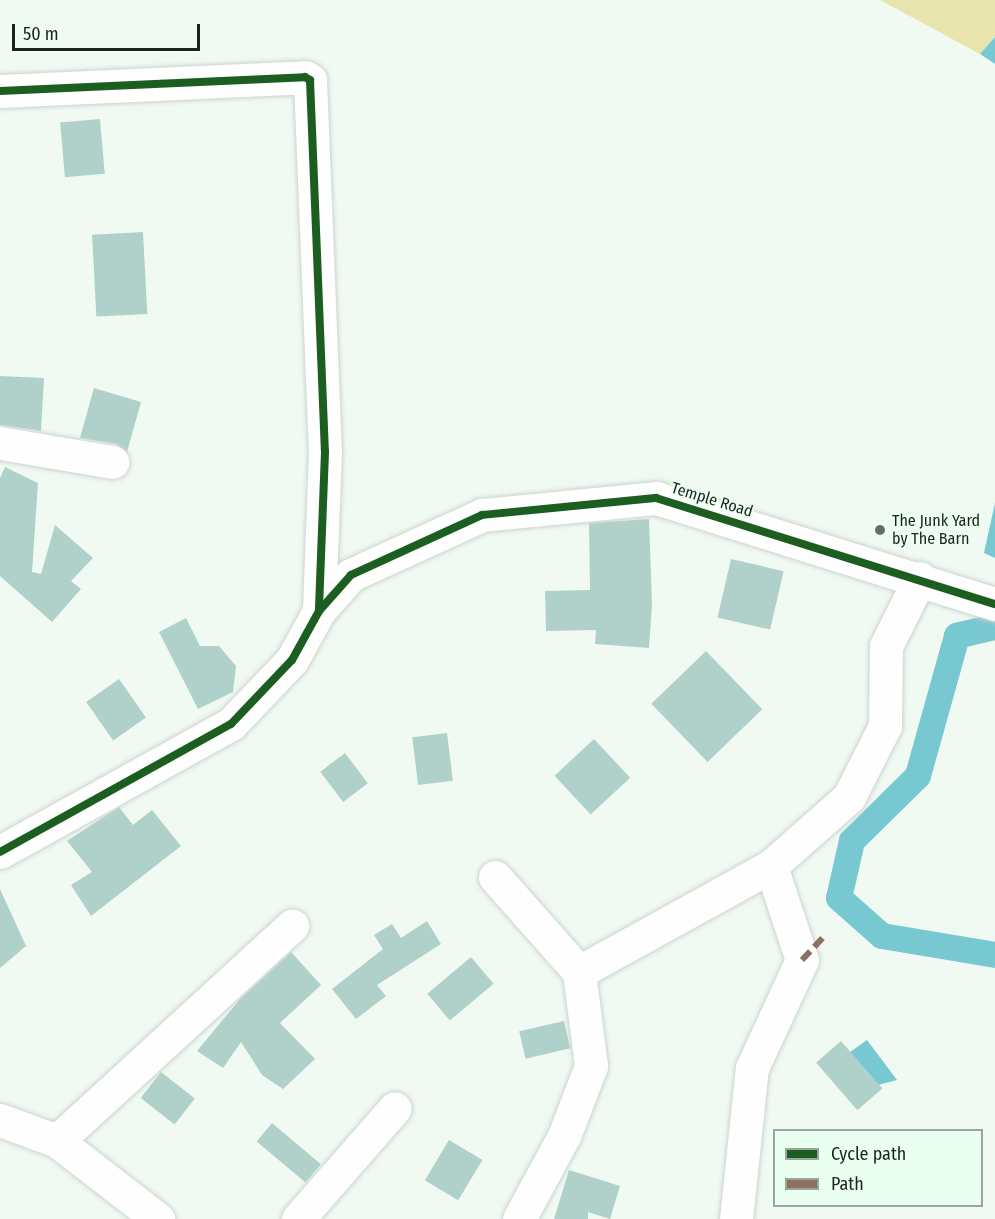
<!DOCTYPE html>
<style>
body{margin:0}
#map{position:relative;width:995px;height:1219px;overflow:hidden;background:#f0faf3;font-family:"Fira Sans Condensed",sans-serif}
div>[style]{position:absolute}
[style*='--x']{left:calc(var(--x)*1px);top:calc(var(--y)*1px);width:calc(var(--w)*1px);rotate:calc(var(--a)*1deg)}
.green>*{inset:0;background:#e7e4ad}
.water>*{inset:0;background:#78c8d1}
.canal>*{height:26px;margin:-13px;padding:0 13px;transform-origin:13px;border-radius:13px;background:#78c8d1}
.building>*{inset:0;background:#b0d1ca;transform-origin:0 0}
.roads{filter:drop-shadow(0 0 2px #ccd4cf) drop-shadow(0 0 2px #ccd4cf)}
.minor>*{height:33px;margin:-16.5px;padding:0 16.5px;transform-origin:16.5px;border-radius:16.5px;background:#fdfefd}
.quiet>*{height:6px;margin-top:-3px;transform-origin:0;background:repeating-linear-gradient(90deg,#8d6e63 0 12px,transparent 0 18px)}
.cycleway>*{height:8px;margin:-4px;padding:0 4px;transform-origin:4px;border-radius:4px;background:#1b5e20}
.dots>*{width:16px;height:16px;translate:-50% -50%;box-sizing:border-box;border:3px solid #ebfff1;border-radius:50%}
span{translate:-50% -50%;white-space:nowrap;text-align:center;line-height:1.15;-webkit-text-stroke:4.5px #ebfff1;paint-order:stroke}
.street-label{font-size:16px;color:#1c231e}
.poi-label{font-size:16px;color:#1c231e}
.left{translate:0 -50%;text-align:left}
.legend{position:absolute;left:773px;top:1129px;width:210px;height:78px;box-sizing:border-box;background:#ebfff1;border:2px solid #98a79d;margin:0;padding:8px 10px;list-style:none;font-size:18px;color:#1c231e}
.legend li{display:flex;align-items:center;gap:12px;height:30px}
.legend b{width:30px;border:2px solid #98a79d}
.scale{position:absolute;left:12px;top:24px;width:188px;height:27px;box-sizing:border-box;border:3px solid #1c231e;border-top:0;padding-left:8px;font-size:18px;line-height:21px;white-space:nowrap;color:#1c231e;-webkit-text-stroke:4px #ebfff1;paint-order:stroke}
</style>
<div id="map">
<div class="green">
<div style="clip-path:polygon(880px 0,995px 0,995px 37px,980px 54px)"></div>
</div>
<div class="water">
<div style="clip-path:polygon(995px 37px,995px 64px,980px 54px)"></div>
<div style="clip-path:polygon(995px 503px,995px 558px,984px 553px)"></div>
<div style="clip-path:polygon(867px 1040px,897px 1080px,878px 1085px,850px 1052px)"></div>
</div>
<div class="canal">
<div style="--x:995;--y:627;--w:39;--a:167"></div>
<div style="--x:957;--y:636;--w:145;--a:105.6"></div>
<div style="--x:918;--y:776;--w:93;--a:135.4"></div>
<div style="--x:852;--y:841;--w:58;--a:102.8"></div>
<div style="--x:839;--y:898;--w:57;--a:41.5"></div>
<div style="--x:882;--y:936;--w:115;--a:9.5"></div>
</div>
<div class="building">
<div style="left:100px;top:119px;width:55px;height:40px;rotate:85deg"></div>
<div style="left:143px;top:232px;width:82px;height:51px;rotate:87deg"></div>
<div style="clip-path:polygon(0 376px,44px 378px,41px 431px,0 425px)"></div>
<div style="clip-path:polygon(94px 388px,141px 402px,127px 452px,116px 444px,80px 438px)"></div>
<div style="clip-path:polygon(5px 467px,38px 483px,32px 572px,41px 574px,55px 525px,93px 558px,71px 581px,81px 589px,52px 622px,0 576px,0 478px)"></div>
<div style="clip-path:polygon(649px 519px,652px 604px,649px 648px,595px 644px,596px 630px,546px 631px,545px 591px,590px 590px,589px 523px)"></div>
<div style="left:731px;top:559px;width:54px;height:60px;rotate:13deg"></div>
<div style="clip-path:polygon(186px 618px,200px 646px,219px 646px,236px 666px,233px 692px,198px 709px,159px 632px)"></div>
<div style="left:706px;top:651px;width:81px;height:76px;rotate:46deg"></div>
<div style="left:119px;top:679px;width:47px;height:40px;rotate:55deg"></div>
<div style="left:447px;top:733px;width:48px;height:35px;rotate:83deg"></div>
<div style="left:594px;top:739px;width:53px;height:54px;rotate:47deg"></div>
<div style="left:345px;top:753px;width:38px;height:31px;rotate:53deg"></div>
<div style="clip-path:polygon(119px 807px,133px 825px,152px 810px,181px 846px,91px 916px,71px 885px,92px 872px,67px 841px)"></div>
<div style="clip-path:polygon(0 889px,26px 946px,0 968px)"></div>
<div style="clip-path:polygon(427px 921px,441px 944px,377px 985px,386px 996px,356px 1019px,332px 989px,383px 949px,374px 935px,392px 924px,401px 938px)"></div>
<div style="clip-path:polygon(291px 952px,321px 985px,280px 1023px,315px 1059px,283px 1089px,262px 1075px,241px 1042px,223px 1068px,197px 1051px,240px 999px)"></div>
<div style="left:471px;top:957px;width:35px;height:57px;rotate:50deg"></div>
<div style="left:564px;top:1021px;width:28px;height:46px;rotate:77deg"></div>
<div style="left:841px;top:1041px;width:63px;height:33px;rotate:49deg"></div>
<div style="left:161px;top:1072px;width:43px;height:33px;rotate:38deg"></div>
<div style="left:272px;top:1123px;width:64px;height:24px;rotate:40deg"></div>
<div style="left:449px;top:1140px;width:39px;height:47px;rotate:31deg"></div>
<div style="clip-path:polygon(569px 1170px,620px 1186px,610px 1219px,588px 1212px,588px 1219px,554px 1219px)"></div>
</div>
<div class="roads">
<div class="minor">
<div style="--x:0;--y:91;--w:305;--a:-2.6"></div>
<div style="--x:305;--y:77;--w:6;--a:31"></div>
<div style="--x:310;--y:80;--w:372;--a:87.7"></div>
<div style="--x:325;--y:452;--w:159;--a:92.2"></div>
<div style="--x:0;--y:443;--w:114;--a:9.6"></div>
<div style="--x:0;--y:852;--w:264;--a:-29"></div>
<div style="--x:231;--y:724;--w:88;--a:-46.4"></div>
<div style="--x:292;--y:660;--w:56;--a:-61.1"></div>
<div style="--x:319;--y:611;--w:48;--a:-48.4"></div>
<div style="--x:351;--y:575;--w:144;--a:-24.6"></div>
<div style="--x:482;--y:515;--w:175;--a:-5.6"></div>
<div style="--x:656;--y:498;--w:355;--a:17.4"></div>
<div style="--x:495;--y:877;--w:127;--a:48.5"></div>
<div style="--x:579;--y:972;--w:95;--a:82.7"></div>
<div style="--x:591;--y:1066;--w:75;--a:111.1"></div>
<div style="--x:564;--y:1136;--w:94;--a:118.5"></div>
<div style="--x:579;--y:972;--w:219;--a:-28.9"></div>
<div style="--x:771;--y:866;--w:104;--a:-41.5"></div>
<div style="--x:849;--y:797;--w:80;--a:-63.1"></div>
<div style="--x:885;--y:726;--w:80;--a:-89.3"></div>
<div style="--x:886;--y:646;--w:76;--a:-63.4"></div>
<div style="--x:0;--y:1120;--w:61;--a:20.2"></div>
<div style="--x:57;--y:1141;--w:128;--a:37.7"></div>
<div style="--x:57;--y:1141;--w:319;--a:-42.5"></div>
<div style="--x:298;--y:1219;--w:147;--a:-48.9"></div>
<div style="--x:736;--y:1219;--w:152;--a:-84"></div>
<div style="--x:752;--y:1068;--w:119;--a:-65.2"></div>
<div style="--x:802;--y:960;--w:99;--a:-108.3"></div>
</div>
</div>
<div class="quiet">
<div style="--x:802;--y:960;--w:33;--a:-47"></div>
</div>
<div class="cycleway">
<div style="--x:0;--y:91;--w:305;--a:-2.6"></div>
<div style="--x:305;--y:77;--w:6;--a:31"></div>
<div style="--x:310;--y:80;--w:372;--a:87.7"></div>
<div style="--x:325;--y:452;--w:159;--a:92.2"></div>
<div style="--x:0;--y:852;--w:264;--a:-29"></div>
<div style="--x:231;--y:724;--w:88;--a:-46.4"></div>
<div style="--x:292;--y:660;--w:56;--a:-61.1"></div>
<div style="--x:319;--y:611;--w:48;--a:-48.4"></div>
<div style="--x:351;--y:575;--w:144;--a:-24.6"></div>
<div style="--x:482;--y:515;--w:175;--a:-5.6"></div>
<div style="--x:656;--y:498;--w:355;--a:17.4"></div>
</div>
<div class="dots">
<div style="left:880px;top:530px;background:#666e69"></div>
</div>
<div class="street-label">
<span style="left:712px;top:500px;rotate:17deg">Temple Road</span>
</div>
<div class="poi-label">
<span class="left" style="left:892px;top:530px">The Junk Yard<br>by The Barn</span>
</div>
<ul class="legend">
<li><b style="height:8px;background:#1b5e20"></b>Cycle path</li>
<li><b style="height:8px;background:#8d6e63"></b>Path</li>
</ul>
<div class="scale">50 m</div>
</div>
